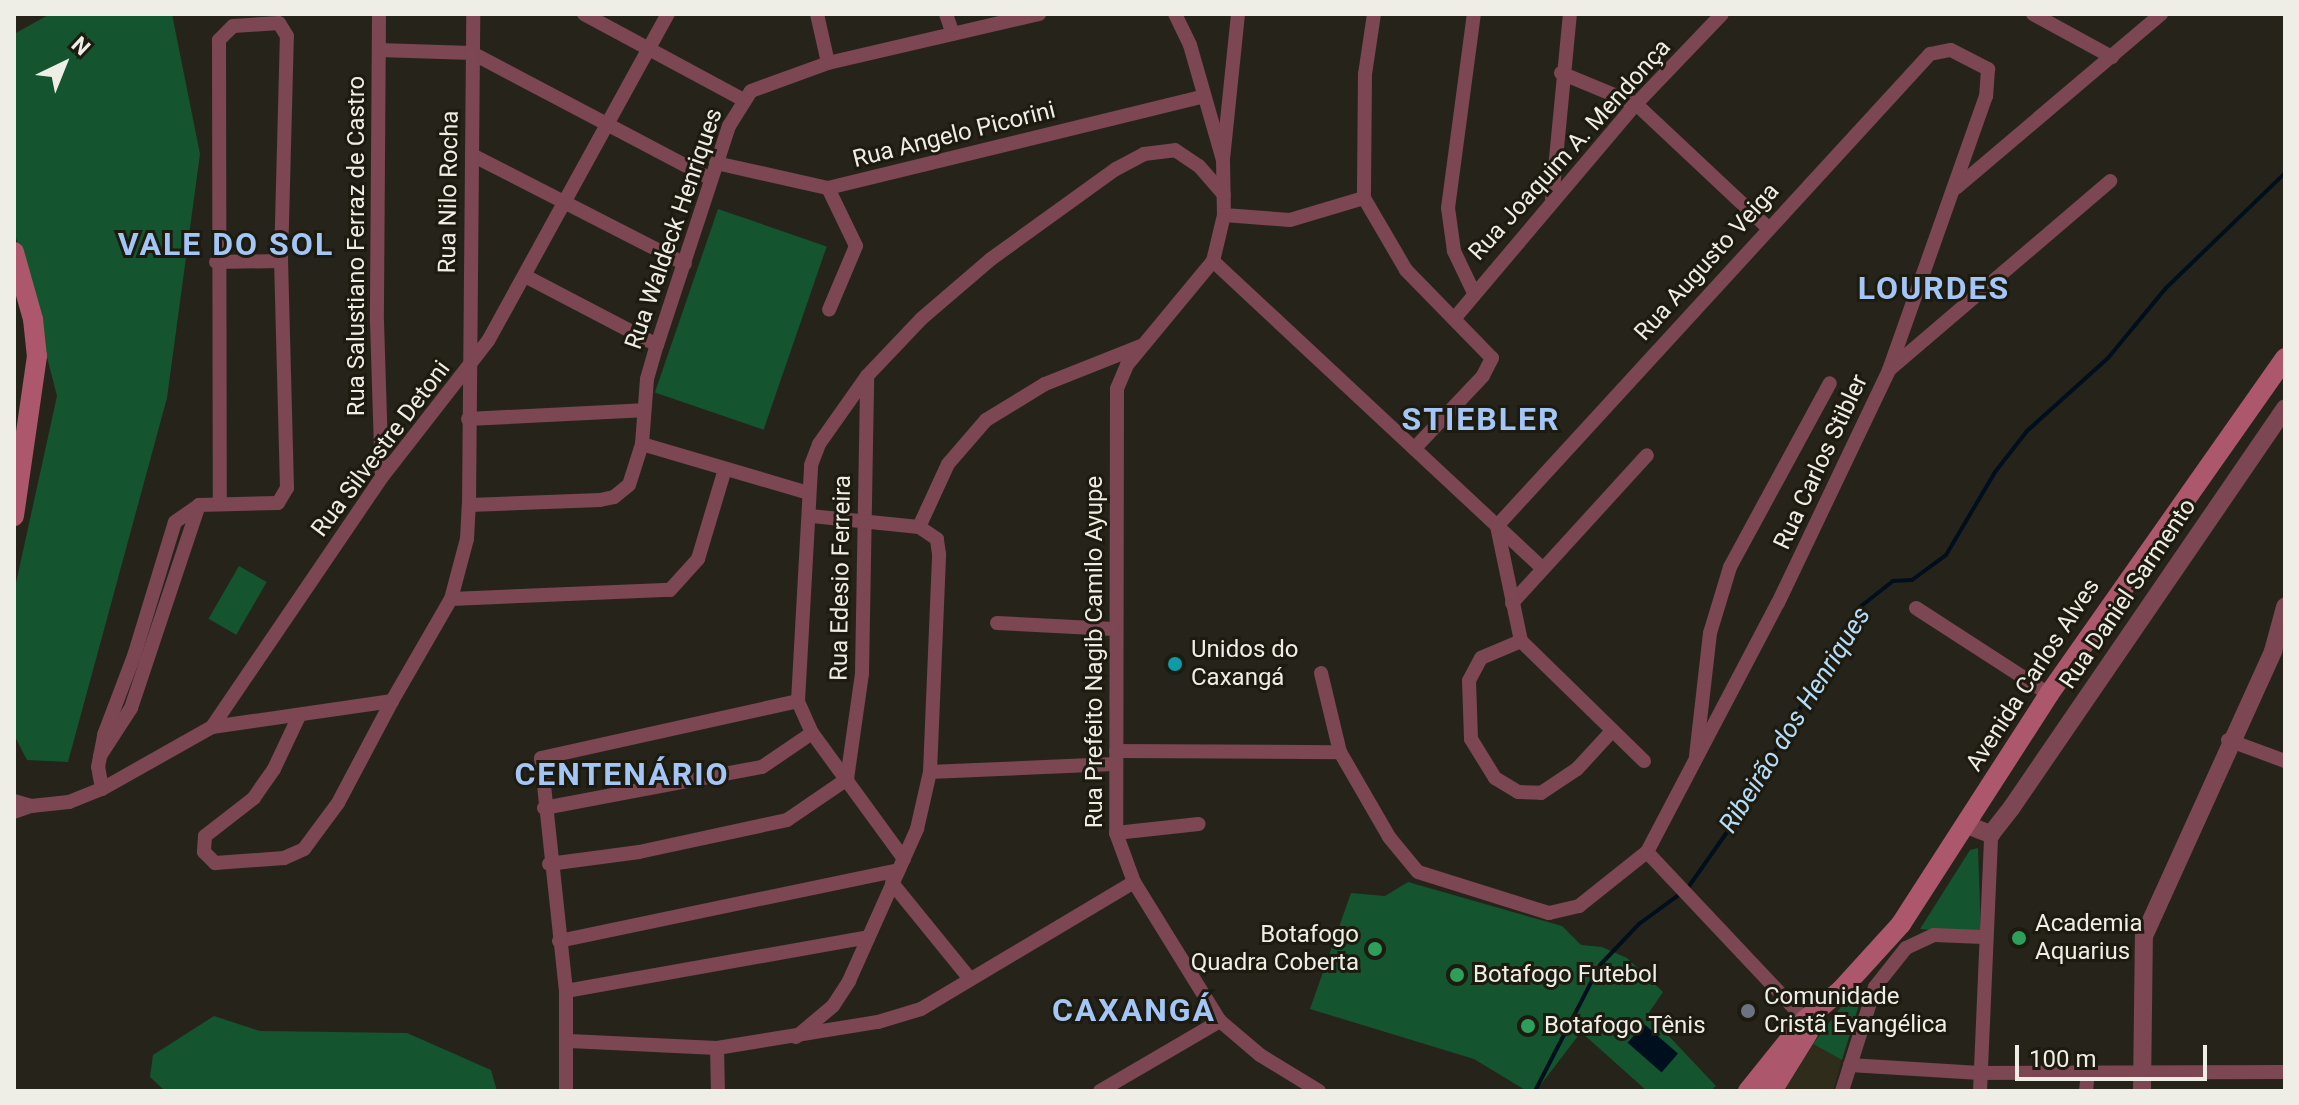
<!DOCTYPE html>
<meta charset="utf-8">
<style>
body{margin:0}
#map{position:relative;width:2299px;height:1105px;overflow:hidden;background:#26241a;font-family:Roboto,sans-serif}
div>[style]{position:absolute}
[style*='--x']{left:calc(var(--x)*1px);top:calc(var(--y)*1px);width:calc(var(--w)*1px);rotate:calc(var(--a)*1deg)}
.built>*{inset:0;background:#2f2c1b}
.green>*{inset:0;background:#14542e;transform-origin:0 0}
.water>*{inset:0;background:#000f1d;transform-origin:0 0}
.stream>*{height:4px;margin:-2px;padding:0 2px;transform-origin:2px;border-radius:2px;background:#000f1d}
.minor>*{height:14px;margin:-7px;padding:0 7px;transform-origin:7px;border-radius:7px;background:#7c4652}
.tertiary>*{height:18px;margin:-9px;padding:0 9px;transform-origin:9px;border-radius:9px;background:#7c4652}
.secondary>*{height:20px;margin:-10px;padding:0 10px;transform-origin:10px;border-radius:10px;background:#ad576c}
.dots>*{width:22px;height:22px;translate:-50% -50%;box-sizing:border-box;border:4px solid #1d1b10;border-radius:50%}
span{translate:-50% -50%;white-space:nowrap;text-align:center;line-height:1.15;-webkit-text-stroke:6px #1d1b10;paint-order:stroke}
.street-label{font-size:24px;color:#eeede6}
.poi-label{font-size:24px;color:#eeede6}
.left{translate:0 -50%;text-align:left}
.right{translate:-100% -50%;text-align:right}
.water-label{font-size:26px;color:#b6dcf7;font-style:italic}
.district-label{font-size:32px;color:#a3c6f7;font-weight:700;letter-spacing:2px}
.frame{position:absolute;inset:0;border:16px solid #eeede6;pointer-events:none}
.north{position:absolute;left:24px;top:24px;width:80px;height:80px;-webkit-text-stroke:6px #1d1b10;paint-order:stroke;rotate:43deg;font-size:22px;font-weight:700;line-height:32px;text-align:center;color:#eeede6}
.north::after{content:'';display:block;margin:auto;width:28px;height:36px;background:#eeede6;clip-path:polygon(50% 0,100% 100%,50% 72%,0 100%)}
.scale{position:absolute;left:2015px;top:1045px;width:192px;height:36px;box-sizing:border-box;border:4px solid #eeede6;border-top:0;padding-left:10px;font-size:24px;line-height:28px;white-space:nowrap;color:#eeede6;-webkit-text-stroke:6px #1d1b10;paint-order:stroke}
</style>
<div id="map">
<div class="built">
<div style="clip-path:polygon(1813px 1044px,1842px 1060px,1833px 1091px,1784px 1091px,1793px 1069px)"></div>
</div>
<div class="green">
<div style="clip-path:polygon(50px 14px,172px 14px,200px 154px,167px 398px,68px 762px,27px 760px,14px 735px,14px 592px,57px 396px,14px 230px,14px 34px)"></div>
<div style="left:718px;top:209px;width:115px;height:194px;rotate:19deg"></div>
<div style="left:239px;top:566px;width:32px;height:61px;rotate:30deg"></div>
<div style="clip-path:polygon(1978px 848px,1981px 935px,1920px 929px,1970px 850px)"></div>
<div style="clip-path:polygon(1408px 882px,1562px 926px,1581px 945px,1602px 947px,1627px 958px,1663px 992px,1648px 1014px,1716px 1086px,1710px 1091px,1647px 1091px,1581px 1032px,1536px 1091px,1527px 1091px,1474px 1059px,1310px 1009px,1351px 893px,1385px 896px)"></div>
<div style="clip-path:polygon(1853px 991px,1862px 995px,1842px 1060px,1813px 1044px)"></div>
<div style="clip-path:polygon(214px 1016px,260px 1031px,407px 1033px,491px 1070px,497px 1091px,165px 1091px,150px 1077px,153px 1055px)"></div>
</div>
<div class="water">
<div style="left:1644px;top:1024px;width:45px;height:25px;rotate:41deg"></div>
</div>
<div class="stream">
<div style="--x:1687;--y:889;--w:70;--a:-54.9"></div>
<div style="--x:1727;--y:832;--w:261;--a:-59.4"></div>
<div style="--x:1860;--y:607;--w:42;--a:-38.2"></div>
<div style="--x:1893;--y:581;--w:19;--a:-3"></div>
<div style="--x:1912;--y:580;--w:42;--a:-36.3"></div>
<div style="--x:1946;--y:555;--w:96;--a:-59.4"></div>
<div style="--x:1995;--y:472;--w:52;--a:-52"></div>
<div style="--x:2027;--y:431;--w:109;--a:-42"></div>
<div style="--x:2108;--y:358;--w:91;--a:-50.4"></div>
<div style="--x:2166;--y:288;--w:165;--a:-44"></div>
<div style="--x:1535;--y:1091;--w:142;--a:-62.7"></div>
<div style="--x:1600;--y:965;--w:57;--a:-46.4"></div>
<div style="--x:1639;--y:924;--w:51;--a:-36.2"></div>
</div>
<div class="minor">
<div style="--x:379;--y:14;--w:308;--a:90.4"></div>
<div style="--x:377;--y:322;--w:155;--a:88.2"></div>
<div style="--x:584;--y:14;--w:179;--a:28.3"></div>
<div style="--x:817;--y:14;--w:50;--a:77.3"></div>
<div style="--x:946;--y:14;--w:21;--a:71"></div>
<div style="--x:1175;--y:14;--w:34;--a:64"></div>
<div style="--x:1190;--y:45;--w:120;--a:74"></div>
<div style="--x:1238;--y:14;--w:147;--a:95.9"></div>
<div style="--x:1223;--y:160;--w:55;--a:89"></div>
<div style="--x:1224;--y:215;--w:47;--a:103.4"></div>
<div style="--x:1213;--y:261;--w:135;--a:129.6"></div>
<div style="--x:1127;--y:365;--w:26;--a:113"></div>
<div style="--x:1117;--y:389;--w:444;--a:90.1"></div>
<div style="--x:1116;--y:833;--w:52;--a:69.8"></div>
<div style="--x:1134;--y:882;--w:163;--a:58.3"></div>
<div style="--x:1220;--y:1021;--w:52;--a:40.4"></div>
<div style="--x:1260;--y:1055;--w:69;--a:31.4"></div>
<div style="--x:1374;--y:14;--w:61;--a:98.5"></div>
<div style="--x:1365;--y:74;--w:124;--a:90.5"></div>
<div style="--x:1364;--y:198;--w:83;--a:59.7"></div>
<div style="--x:1406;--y:270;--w:123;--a:45.7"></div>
<div style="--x:1492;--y:358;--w:20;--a:117"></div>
<div style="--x:1483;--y:376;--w:100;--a:133.4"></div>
<div style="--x:2033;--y:14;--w:90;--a:28.6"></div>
<div style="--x:379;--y:50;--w:93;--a:1.8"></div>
<div style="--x:472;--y:53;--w:270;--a:27.8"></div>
<div style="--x:1561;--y:73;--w:81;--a:22.5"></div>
<div style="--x:1636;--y:104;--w:180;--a:43.2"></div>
<div style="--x:472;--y:155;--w:239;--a:27.1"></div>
<div style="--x:716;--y:163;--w:115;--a:12.6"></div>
<div style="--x:828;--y:188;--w:384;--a:-13.7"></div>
<div style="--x:828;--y:188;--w:64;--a:64.2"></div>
<div style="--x:856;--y:246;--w:69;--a:112.9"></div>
<div style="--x:1956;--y:188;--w:269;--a:-40.3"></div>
<div style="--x:1552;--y:200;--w:187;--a:-84.5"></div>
<div style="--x:1224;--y:215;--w:66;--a:4.3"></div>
<div style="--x:1290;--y:220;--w:77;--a:-16.6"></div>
<div style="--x:1213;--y:261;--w:450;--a:43"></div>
<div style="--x:216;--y:262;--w:65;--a:-0.9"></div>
<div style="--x:525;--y:276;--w:149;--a:27.6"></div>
<div style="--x:1474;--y:293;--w:47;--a:-115.5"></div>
<div style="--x:1454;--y:251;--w:43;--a:-97.9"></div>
<div style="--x:1448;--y:208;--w:196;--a:-82.4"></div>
<div style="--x:1454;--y:319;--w:282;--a:-49.8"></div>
<div style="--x:1636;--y:104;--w:124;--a:-46.3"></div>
<div style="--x:468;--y:419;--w:175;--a:-2.9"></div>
<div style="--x:642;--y:444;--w:174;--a:16.4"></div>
<div style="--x:469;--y:505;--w:131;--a:-2.2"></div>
<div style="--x:600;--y:500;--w:14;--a:-12"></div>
<div style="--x:614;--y:497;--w:19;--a:-39"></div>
<div style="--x:629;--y:485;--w:43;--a:-72.4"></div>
<div style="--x:642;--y:444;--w:65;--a:-85.6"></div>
<div style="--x:647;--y:379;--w:35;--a:-74"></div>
<div style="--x:657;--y:345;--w:231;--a:-71.8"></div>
<div style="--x:729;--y:126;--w:41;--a:-57.8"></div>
<div style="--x:751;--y:91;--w:82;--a:-20"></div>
<div style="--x:828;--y:63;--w:217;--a:-13.1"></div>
<div style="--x:919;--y:527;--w:69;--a:-65.3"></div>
<div style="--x:948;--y:464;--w:58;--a:-49.2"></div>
<div style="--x:986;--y:420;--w:69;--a:-31.4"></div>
<div style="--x:1045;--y:384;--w:103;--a:-21.6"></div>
<div style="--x:451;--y:599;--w:219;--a:-2.4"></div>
<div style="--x:670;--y:590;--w:42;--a:-47.9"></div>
<div style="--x:698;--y:559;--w:94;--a:-73.3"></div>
<div style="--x:1512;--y:603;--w:200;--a:-47.6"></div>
<div style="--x:1916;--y:608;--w:158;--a:32.9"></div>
<div style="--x:997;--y:623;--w:116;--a:3"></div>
<div style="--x:1521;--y:641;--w:43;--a:157"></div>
<div style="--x:1481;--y:658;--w:26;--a:118"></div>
<div style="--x:1469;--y:681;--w:58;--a:88"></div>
<div style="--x:1471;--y:739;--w:46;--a:58.4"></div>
<div style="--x:1495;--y:778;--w:27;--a:31"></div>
<div style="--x:1518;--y:792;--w:23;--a:2"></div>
<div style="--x:1541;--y:793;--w:43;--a:-33.7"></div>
<div style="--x:1577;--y:769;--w:52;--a:-47.4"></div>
<div style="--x:1321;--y:673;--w:81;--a:76.5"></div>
<div style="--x:1340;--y:752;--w:98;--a:60"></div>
<div style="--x:1389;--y:837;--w:45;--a:50.4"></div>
<div style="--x:1418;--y:872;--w:137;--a:17.4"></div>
<div style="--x:1549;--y:913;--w:31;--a:-13"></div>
<div style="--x:1579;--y:906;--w:87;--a:-38.5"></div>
<div style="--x:1647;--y:852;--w:281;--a:-62.3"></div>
<div style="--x:1778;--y:603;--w:258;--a:-64.5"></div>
<div style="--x:1889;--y:370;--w:291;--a:-40.5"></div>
<div style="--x:299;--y:716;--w:59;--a:115.3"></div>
<div style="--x:274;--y:769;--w:35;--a:125"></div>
<div style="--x:254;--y:798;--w:62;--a:142.2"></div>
<div style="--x:205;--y:836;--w:16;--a:94"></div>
<div style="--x:204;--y:852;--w:16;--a:45"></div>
<div style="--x:215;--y:863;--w:69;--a:-4.1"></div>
<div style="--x:284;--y:858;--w:22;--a:-24"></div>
<div style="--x:304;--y:849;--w:57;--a:-53.5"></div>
<div style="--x:338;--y:803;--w:115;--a:-62.1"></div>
<div style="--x:212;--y:727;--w:182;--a:-8.2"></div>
<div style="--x:392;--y:701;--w:118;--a:-60"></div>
<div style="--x:451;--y:599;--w:62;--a:-75.1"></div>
<div style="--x:467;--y:539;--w:34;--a:-87"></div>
<div style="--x:469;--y:505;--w:491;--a:-89.5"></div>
<div style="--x:2228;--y:740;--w:61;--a:20.2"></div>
<div style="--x:1116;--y:751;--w:224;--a:0.3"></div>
<div style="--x:100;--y:756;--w:57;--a:-57.1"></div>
<div style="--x:131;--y:708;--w:214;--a:-71.5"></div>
<div style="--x:1696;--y:756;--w:124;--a:-83.5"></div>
<div style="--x:1710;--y:633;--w:69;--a:-73.1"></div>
<div style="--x:1730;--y:567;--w:209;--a:-61.5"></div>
<div style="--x:1644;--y:761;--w:172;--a:-135.7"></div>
<div style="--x:1521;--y:641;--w:117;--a:-101.8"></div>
<div style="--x:1497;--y:526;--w:641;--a:-47.47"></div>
<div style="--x:1930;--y:54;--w:21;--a:-11"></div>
<div style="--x:1951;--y:50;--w:42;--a:27.2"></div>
<div style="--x:1988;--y:69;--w:27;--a:94"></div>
<div style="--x:1986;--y:96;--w:291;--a:109.5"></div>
<div style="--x:930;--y:772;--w:184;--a:-2.5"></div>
<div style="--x:847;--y:779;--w:106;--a:-81.9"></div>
<div style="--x:862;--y:674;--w:298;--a:-89"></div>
<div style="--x:102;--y:789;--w:22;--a:-100"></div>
<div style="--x:98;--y:767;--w:33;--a:-79"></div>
<div style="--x:104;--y:735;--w:85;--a:-69.2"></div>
<div style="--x:134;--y:656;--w:140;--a:-73"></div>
<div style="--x:175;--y:522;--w:29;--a:-35"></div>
<div style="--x:199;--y:505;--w:79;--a:-1.5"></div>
<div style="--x:278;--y:503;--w:17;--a:-59"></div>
<div style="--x:287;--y:488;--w:227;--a:-91.5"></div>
<div style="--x:281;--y:261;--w:225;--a:-88.5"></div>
<div style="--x:287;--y:36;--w:15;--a:-122"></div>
<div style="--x:279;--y:23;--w:46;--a:176.3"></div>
<div style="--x:233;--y:26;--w:20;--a:135"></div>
<div style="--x:219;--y:40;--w:462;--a:89.9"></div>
<div style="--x:14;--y:801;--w:18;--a:16"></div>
<div style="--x:31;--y:806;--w:18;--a:161"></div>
<div style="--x:31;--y:806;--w:38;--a:-6"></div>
<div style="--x:69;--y:802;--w:35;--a:-22"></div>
<div style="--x:102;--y:789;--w:126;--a:-29.4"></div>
<div style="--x:212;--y:727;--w:302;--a:-55.8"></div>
<div style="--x:382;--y:477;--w:172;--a:-52.1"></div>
<div style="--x:488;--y:341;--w:373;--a:-61.2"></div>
<div style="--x:544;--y:808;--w:222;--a:-10.7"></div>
<div style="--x:762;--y:767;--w:60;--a:-34.2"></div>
<div style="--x:1116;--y:833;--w:83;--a:-6.2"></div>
<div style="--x:1647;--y:852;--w:239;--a:46.7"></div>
<div style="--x:904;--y:859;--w:156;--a:-126.1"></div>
<div style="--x:812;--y:733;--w:35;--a:-114"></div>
<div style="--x:798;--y:701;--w:236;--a:-86.8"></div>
<div style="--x:811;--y:465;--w:22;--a:-69"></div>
<div style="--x:819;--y:444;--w:83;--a:-54.8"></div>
<div style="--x:867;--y:376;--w:79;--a:-46.5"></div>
<div style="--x:921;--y:319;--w:92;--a:-40.6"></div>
<div style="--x:991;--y:259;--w:154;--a:-35.8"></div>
<div style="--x:1116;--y:169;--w:32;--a:-28"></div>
<div style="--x:1144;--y:154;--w:31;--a:-7"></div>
<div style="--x:1175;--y:150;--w:29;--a:34"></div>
<div style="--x:1199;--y:166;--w:38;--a:49"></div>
<div style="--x:549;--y:864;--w:91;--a:-7.6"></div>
<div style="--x:639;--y:852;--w:151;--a:-12.2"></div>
<div style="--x:787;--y:820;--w:73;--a:-34.3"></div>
<div style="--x:892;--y:883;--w:124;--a:50.9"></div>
<div style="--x:559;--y:941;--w:347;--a:-11.8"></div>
<div style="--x:566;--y:991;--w:307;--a:-10.1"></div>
<div style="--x:796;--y:1037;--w:48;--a:-40"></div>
<div style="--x:833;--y:1006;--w:30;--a:-57"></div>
<div style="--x:849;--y:981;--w:167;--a:-65.9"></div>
<div style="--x:917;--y:829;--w:58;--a:-77.2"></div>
<div style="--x:930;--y:772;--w:218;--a:-87.6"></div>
<div style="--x:939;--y:554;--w:15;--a:-98"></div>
<div style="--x:937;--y:539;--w:22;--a:-146"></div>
<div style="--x:919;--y:527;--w:110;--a:-174.2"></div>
<div style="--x:569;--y:1041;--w:148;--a:2.7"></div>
<div style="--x:717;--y:1048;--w:163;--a:-9.2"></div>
<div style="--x:878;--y:1022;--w:45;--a:-16.8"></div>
<div style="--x:921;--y:1009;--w:248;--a:-30.8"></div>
<div style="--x:717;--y:1048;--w:43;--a:88.7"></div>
<div style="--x:1850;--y:1065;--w:130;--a:3.5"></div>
<div style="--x:1980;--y:1073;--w:305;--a:-0.2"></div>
<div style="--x:566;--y:1091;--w:100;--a:-90"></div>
<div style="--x:566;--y:991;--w:234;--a:-96.1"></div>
<div style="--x:541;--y:758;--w:263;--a:-12.5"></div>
<div style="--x:1100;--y:1091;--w:139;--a:-30.3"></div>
<div style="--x:1842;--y:1091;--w:109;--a:-72.4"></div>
<div style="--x:1875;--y:987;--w:50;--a:-51.5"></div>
<div style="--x:1906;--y:948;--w:31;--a:-25"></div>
<div style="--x:1934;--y:935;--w:49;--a:2.3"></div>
<div style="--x:1980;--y:1091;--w:257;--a:-87.5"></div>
<div style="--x:2086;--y:1091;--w:18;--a:-84"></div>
</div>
<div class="tertiary">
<div style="--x:1967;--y:825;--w:26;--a:21"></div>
<div style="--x:1991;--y:834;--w:34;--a:-52"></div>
<div style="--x:2012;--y:807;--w:483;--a:-55.6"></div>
<div style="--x:2142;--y:1091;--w:155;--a:-89.3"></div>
<div style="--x:2144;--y:936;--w:313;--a:-65.6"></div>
<div style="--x:2273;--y:651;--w:46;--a:-74.7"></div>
</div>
<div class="secondary">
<div style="--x:14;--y:252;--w:70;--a:74.2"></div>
<div style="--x:33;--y:319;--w:37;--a:84"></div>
<div style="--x:37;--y:356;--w:162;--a:98.2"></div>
<div style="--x:1748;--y:1091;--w:91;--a:-51.2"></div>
<div style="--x:1805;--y:1020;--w:47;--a:-39.8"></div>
<div style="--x:1841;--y:990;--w:89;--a:-47.7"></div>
<div style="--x:1901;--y:924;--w:274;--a:-57.2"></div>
<div style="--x:2049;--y:694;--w:411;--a:-54.9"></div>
<div style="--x:1772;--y:1091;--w:70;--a:-58.3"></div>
</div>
<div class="dots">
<div style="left:1175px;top:664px;background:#0f9aa8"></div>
<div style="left:2019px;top:938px;background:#2e9e5b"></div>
<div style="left:1375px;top:949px;background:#2e9e5b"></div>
<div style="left:1457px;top:975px;background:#2e9e5b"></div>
<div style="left:1748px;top:1011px;background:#6b7280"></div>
<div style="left:1528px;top:1026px;background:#2e9e5b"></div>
</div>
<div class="street-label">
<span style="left:954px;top:135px;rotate:-14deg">Rua Angelo Picorini</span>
<span style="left:1570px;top:150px;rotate:-48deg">Rua Joaquim A. Mendonça</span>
<span style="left:449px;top:192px;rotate:-89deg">Rua Nilo Rocha</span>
<span style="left:674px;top:229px;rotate:-71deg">Rua Waldeck Henriques</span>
<span style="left:357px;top:246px;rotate:-90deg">Rua Salustiano Ferraz de Castro</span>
<span style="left:1707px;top:262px;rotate:-48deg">Rua Augusto Veiga</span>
<span style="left:381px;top:449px;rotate:-53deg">Rua Silvestre Detoni</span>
<span style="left:1821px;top:462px;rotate:-65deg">Rua Carlos Stibler</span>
<span style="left:841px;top:578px;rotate:-89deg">Rua Edesio Ferreira</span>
<span style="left:2128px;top:594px;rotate:-56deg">Rua Daniel Sarmento</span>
<span style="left:1095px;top:652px;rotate:-90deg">Rua Prefeito Nagib Camilo Ayupe</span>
<span style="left:2033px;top:675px;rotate:-57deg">Avenida Carlos Alves</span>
</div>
<div class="poi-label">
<span class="left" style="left:1191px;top:664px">Unidos do<br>Caxangá</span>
<span class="left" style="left:2035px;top:938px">Academia<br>Aquarius</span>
<span class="right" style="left:1359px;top:949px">Botafogo<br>Quadra Coberta</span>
<span class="left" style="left:1473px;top:975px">Botafogo Futebol</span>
<span class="left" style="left:1764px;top:1011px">Comunidade<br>Cristã Evangélica</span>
<span class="left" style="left:1544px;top:1026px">Botafogo Tênis</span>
</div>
<div class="water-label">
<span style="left:1795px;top:720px;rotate:-58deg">Ribeirão dos Henriques</span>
</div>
<div class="district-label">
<span style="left:226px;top:244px">VALE DO SOL</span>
<span style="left:1934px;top:288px">LOURDES</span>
<span style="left:1481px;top:419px">STIEBLER</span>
<span style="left:622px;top:774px">CENTENÁRIO</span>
<span style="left:1134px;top:1010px">CAXANGÁ</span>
</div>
<div class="frame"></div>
<div class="north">N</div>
<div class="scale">100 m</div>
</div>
